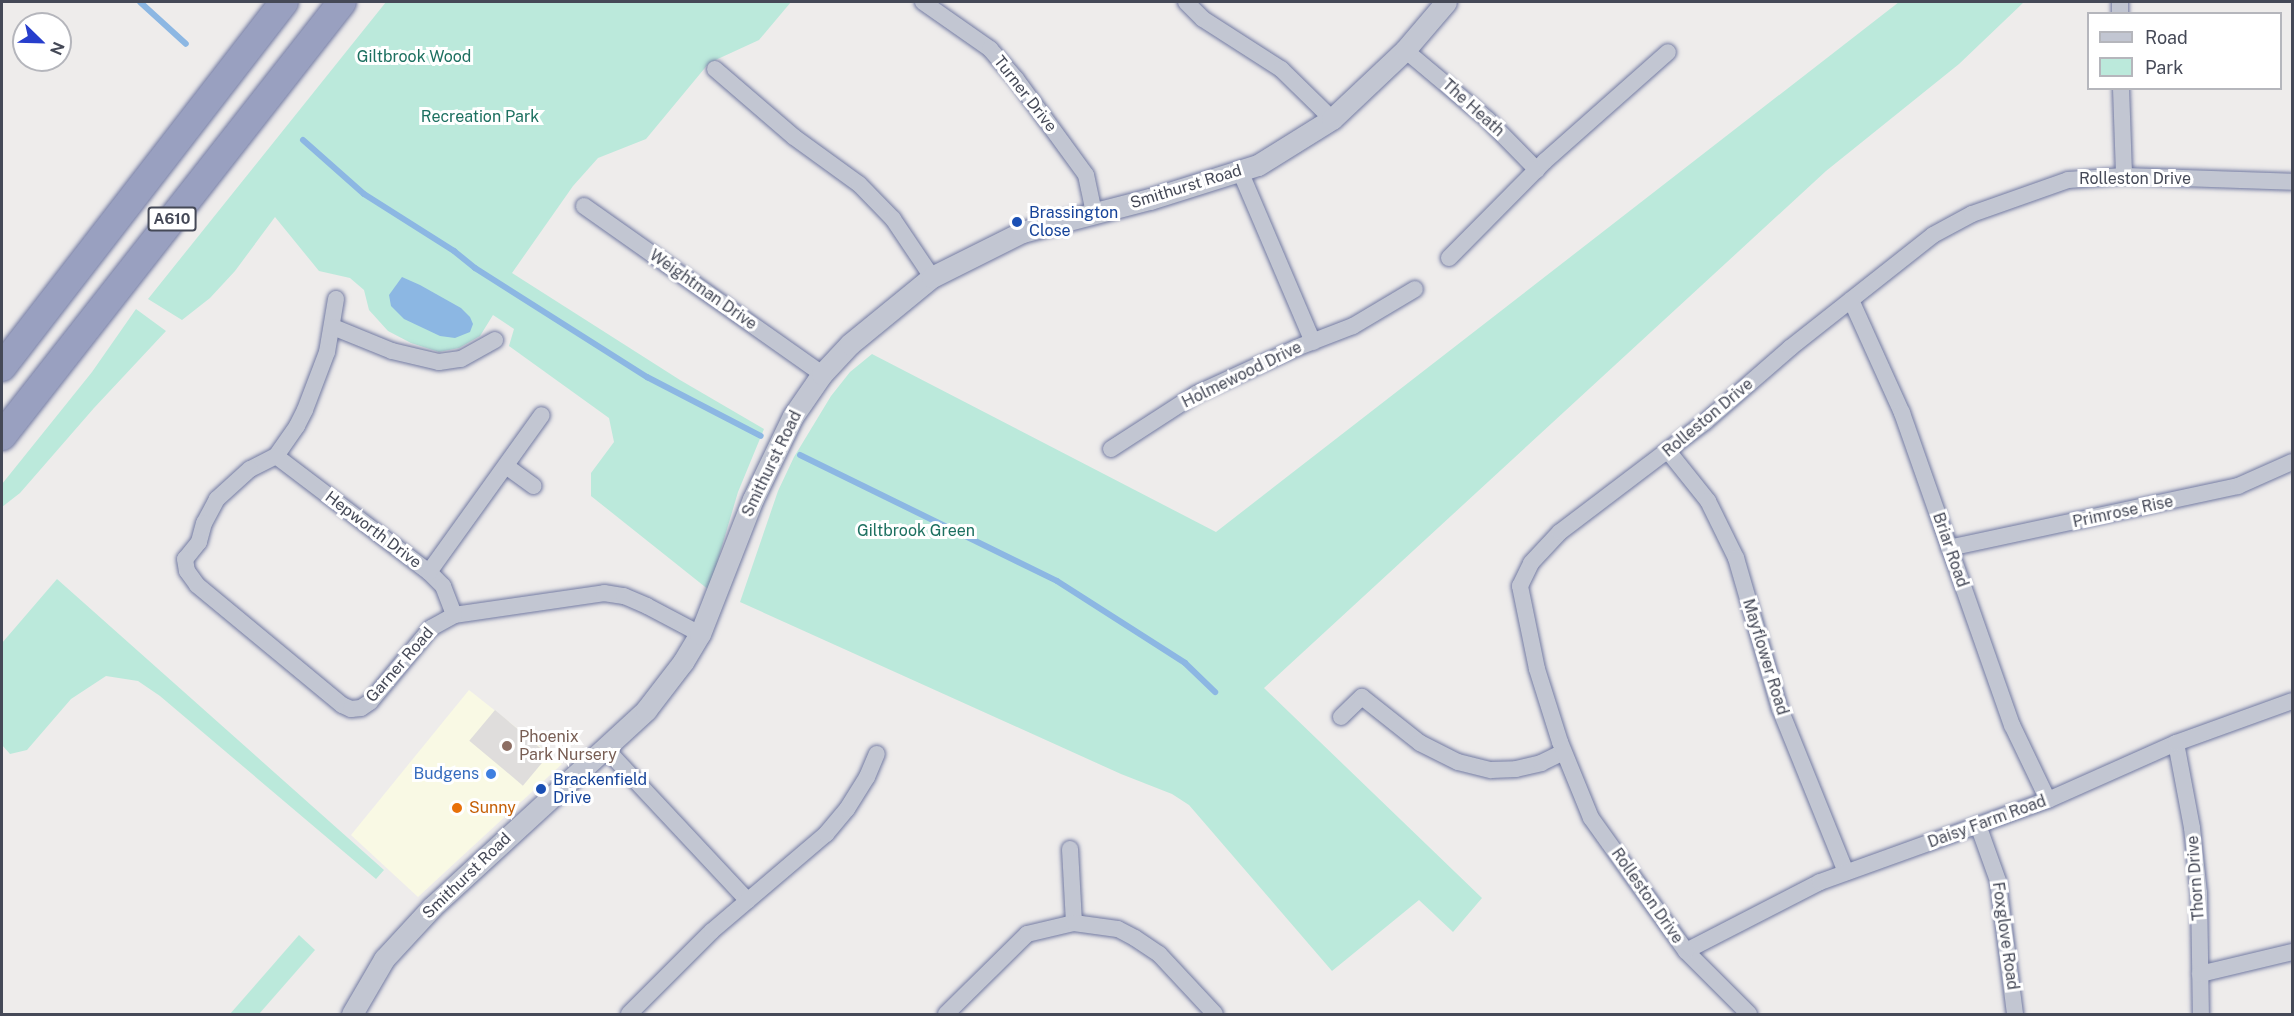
<!DOCTYPE html>
<style>
body{margin:0}
#map{position:relative;width:2294px;height:1016px;overflow:hidden;background:#eeeceb;font-family:"Public Sans",sans-serif}
div>[style]{position:absolute}
[style*='--x']{left:calc(var(--x)*1px);top:calc(var(--y)*1px);width:calc(var(--w)*1px);rotate:calc(var(--a)*1deg)}
.commercial>*{inset:0;background:#f9f9e4}
.education>*{inset:0;background:#dfdddc;transform-origin:0 0}
.green>*{inset:0;background:#bbe9db}
.water>*{inset:0;background:#8cb7e3}
.stream>*{height:6px;margin:-3px;padding:0 3px;transform-origin:3px;border-radius:3px;background:#8cb7e3}
.roads{filter:drop-shadow(0 0 2px #727aa2) drop-shadow(0 0 2px #727aa2)}
.minor>*{height:16px;margin:-8px;padding:0 8px;transform-origin:8px;border-radius:8px;background:#c2c6d2}
.tertiary>*{height:21px;margin:-10.5px;padding:0 10.5px;transform-origin:10.5px;border-radius:10.5px;background:#c2c6d2}
.trunk>*{height:28px;margin:-14px;padding:0 14px;transform-origin:14px;border-radius:14px;background:#99a0c0}
.dots>*{width:16px;height:16px;translate:-50% -50%;box-sizing:border-box;border:3px solid #fff;border-radius:50%}
span{translate:-50% -50%;white-space:nowrap;text-align:center;line-height:1.15;-webkit-text-stroke:6px #fff;paint-order:stroke}
.shield-label span{padding:2px 4px;background:#fff;border:2px solid;border-radius:4px;-webkit-text-stroke-width:0}
.shield-label{font-size:15px;color:#454957;font-weight:700}
.park-label{font-size:16px;color:#1d7060}
.street-label{font-size:16px;color:#454957}
.transit-label{font-size:16px;color:#164399}
.left{translate:0 -50%;text-align:left}
.education-label{font-size:16px;color:#785e54}
.shop-label{font-size:16px;color:#366cbe}
.right{translate:-100% -50%;text-align:right}
.food-label{font-size:16px;color:#c56008}
.frame{position:absolute;inset:0;border:3px solid #454957;pointer-events:none}
.legend{position:absolute;left:2087px;top:12px;width:195px;height:78px;box-sizing:border-box;background:#fff;border:2px solid #b5b6bc;margin:0;padding:8px 10px;list-style:none;font-size:18px;color:#454957}
.legend li{display:flex;align-items:center;gap:12px;height:30px}
.legend b{width:30px;border:2px solid #b5b6bc}
.north{position:absolute;left:12px;top:12px;width:60px;height:60px;box-sizing:border-box;background:#fff;border:2px solid #b5b6bc;border-radius:50%;rotate:113deg;font-size:16px;font-weight:700;line-height:24px;text-align:center;color:#454957}
.north::after{content:'';display:block;margin:auto;width:21px;height:27px;background:#273ecc;clip-path:polygon(50% 0,100% 100%,50% 72%,0 100%)}
</style>
<div id="map">
<div class="commercial">
<div style="clip-path:polygon(469px 690px,562px 764px,418px 897px,351px 835px)"></div>
</div>
<div class="education">
<div style="left:495px;top:710px;width:70px;height:40px;rotate:40deg"></div>
</div>
<div class="green">
<div style="clip-path:polygon(386px 2px,791px 2px,759px 40px,709px 63px,646px 139px,598px 158px,573px 186px,512px 273px,680px 380px,764px 429px,738px 492px,709px 590px,591px 496px,591px 473px,614px 442px,609px 418px,509px 346px,514px 329px,493px 315px,480px 336px,459px 348px,439px 352px,411px 343px,388px 331px,369px 310px,364px 290px,350px 278px,319px 271px,275px 217px,235px 271px,210px 298px,182px 320px,148px 299px)"></div>
<div style="clip-path:polygon(1899px 2px,2024px 2px,1959px 64px,1826px 171px,1264px 688px,1482px 898px,1453px 932px,1419px 900px,1332px 971px,1189px 805px,1172px 794px,1121px 774px,740px 602px,778px 491px,794px 457px,831px 396px,850px 372px,872px 354px,1216px 532px)"></div>
<div style="clip-path:polygon(136px 309px,166px 331px,94px 408px,20px 493px,2px 507px,2px 484px,92px 372px)"></div>
<div style="clip-path:polygon(57px 579px,384px 870px,376px 879px,160px 696px,138px 681px,106px 676px,71px 699px,27px 750px,10px 754px,2px 745px,2px 643px)"></div>
<div style="clip-path:polygon(299px 935px,315px 950px,259px 1014px,230px 1014px)"></div>
</div>
<div class="water">
<div style="clip-path:polygon(402px 277px,420px 285px,461px 308px,470px 317px,473px 324px,470px 332px,455px 338px,440px 336px,404px 319px,391px 306px,389px 295px)"></div>
</div>
<div class="stream">
<div style="--x:140;--y:2;--w:62;--a:42.4"></div>
<div style="--x:303;--y:140;--w:81;--a:41.5"></div>
<div style="--x:364;--y:194;--w:107;--a:32.3"></div>
<div style="--x:454;--y:251;--w:27;--a:39"></div>
<div style="--x:475;--y:268;--w:204;--a:32.4"></div>
<div style="--x:647;--y:377;--w:128;--a:27.4"></div>
<div style="--x:800;--y:455;--w:286;--a:26.1"></div>
<div style="--x:1057;--y:581;--w:152;--a:32.6"></div>
<div style="--x:1185;--y:663;--w:42;--a:44"></div>
</div>
<div class="roads">
<div class="minor">
<div style="--x:923;--y:2;--w:82;--a:35"></div>
<div style="--x:990;--y:49;--w:40;--a:49"></div>
<div style="--x:1016;--y:79;--w:119;--a:53.9"></div>
<div style="--x:1086;--y:175;--w:39;--a:78"></div>
<div style="--x:1186;--y:2;--w:24;--a:45"></div>
<div style="--x:1203;--y:19;--w:93;--a:32.7"></div>
<div style="--x:1281;--y:69;--w:71;--a:44.4"></div>
<div style="--x:2120;--y:14;--w:12;--a:-90"></div>
<div style="--x:1405;--y:50;--w:109;--a:40.1"></div>
<div style="--x:1488;--y:120;--w:70;--a:45.6"></div>
<div style="--x:715;--y:69;--w:104;--a:40.7"></div>
<div style="--x:794;--y:137;--w:80;--a:35.9"></div>
<div style="--x:859;--y:184;--w:49;--a:45.8"></div>
<div style="--x:893;--y:219;--w:70;--a:56.1"></div>
<div style="--x:2121;--y:88;--w:88;--a:88"></div>
<div style="--x:1240;--y:171;--w:186;--a:66.9"></div>
<div style="--x:584;--y:206;--w:291;--a:35.2"></div>
<div style="--x:1449;--y:258;--w:136;--a:-45.3"></div>
<div style="--x:1545;--y:161;--w:164;--a:-41.5"></div>
<div style="--x:336;--y:299;--w:54;--a:99.6"></div>
<div style="--x:327;--y:352;--w:62;--a:110.8"></div>
<div style="--x:305;--y:410;--w:18;--a:117"></div>
<div style="--x:297;--y:426;--w:37;--a:125"></div>
<div style="--x:276;--y:456;--w:29;--a:153"></div>
<div style="--x:250;--y:469;--w:45;--a:137.7"></div>
<div style="--x:217;--y:499;--w:27;--a:118"></div>
<div style="--x:204;--y:523;--w:20;--a:105"></div>
<div style="--x:199;--y:542;--w:22;--a:129"></div>
<div style="--x:185;--y:559;--w:12;--a:81"></div>
<div style="--x:187;--y:571;--w:17;--a:54"></div>
<div style="--x:197;--y:585;--w:188;--a:39.6"></div>
<div style="--x:342;--y:705;--w:10;--a:24"></div>
<div style="--x:351;--y:709;--w:10;--a:-6"></div>
<div style="--x:361;--y:708;--w:11;--a:-34"></div>
<div style="--x:370;--y:702;--w:96;--a:-50.5"></div>
<div style="--x:431;--y:628;--w:26;--a:-29"></div>
<div style="--x:454;--y:615;--w:152;--a:-8.3"></div>
<div style="--x:604;--y:593;--w:20;--a:9"></div>
<div style="--x:624;--y:596;--w:25;--a:23"></div>
<div style="--x:647;--y:606;--w:60;--a:27.8"></div>
<div style="--x:1851;--y:300;--w:124;--a:65.7"></div>
<div style="--x:1902;--y:413;--w:331;--a:70.6"></div>
<div style="--x:2012;--y:725;--w:83;--a:64.4"></div>
<div style="--x:333;--y:327;--w:64;--a:22.1"></div>
<div style="--x:392;--y:351;--w:48;--a:13.2"></div>
<div style="--x:439;--y:362;--w:22;--a:-8"></div>
<div style="--x:461;--y:359;--w:39;--a:-29"></div>
<div style="--x:1111;--y:449;--w:101;--a:-32.9"></div>
<div style="--x:1196;--y:394;--w:110;--a:-24.7"></div>
<div style="--x:1296;--y:348;--w:61;--a:-21.1"></div>
<div style="--x:1353;--y:326;--w:72;--a:-30.8"></div>
<div style="--x:1668;--y:451;--w:64;--a:51.3"></div>
<div style="--x:1708;--y:501;--w:64;--a:63.8"></div>
<div style="--x:1736;--y:558;--w:157;--a:73.8"></div>
<div style="--x:1780;--y:709;--w:176;--a:68"></div>
<div style="--x:276;--y:456;--w:192;--a:37.2"></div>
<div style="--x:429;--y:572;--w:20;--a:45"></div>
<div style="--x:443;--y:586;--w:31;--a:69"></div>
<div style="--x:506;--y:466;--w:34;--a:36"></div>
<div style="--x:1949;--y:548;--w:296;--a:-12.1"></div>
<div style="--x:2238;--y:486;--w:59;--a:-24"></div>
<div style="--x:429;--y:572;--w:193;--a:-54.3"></div>
<div style="--x:1341;--y:717;--w:29;--a:-44"></div>
<div style="--x:1362;--y:697;--w:74;--a:38.4"></div>
<div style="--x:1420;--y:743;--w:42;--a:26.6"></div>
<div style="--x:1458;--y:762;--w:34;--a:14"></div>
<div style="--x:1491;--y:770;--w:25;--a:-2"></div>
<div style="--x:1516;--y:769;--w:26;--a:-13"></div>
<div style="--x:1541;--y:763;--w:25;--a:-26"></div>
<div style="--x:2176;--y:743;--w:86;--a:79.3"></div>
<div style="--x:2192;--y:828;--w:65;--a:83.9"></div>
<div style="--x:2199;--y:893;--w:121;--a:89.1"></div>
<div style="--x:605;--y:748;--w:209;--a:46.9"></div>
<div style="--x:1978;--y:825;--w:59;--a:70.3"></div>
<div style="--x:1998;--y:881;--w:134;--a:82.7"></div>
<div style="--x:1070;--y:849;--w:74;--a:86.9"></div>
<div style="--x:1686;--y:951;--w:151;--a:-27.2"></div>
<div style="--x:1820;--y:882;--w:242;--a:-19.8"></div>
<div style="--x:2048;--y:800;--w:140;--a:-24"></div>
<div style="--x:2176;--y:743;--w:123;--a:-19.9"></div>
<div style="--x:2200;--y:974;--w:95;--a:-13.4"></div>
<div style="--x:629;--y:1014;--w:117;--a:-45"></div>
<div style="--x:712;--y:931;--w:150;--a:-40.4"></div>
<div style="--x:826;--y:834;--w:33;--a:-50"></div>
<div style="--x:847;--y:809;--w:38;--a:-58"></div>
<div style="--x:867;--y:777;--w:25;--a:-67"></div>
<div style="--x:946;--y:1014;--w:114;--a:-44.6"></div>
<div style="--x:1027;--y:934;--w:48;--a:-13.2"></div>
<div style="--x:1074;--y:923;--w:44;--a:7.8"></div>
<div style="--x:1118;--y:929;--w:19;--a:28"></div>
<div style="--x:1135;--y:938;--w:29;--a:34"></div>
<div style="--x:1159;--y:954;--w:82;--a:47"></div>
<div style="--x:1749;--y:1014;--w:89;--a:-135"></div>
<div style="--x:1686;--y:951;--w:163;--a:-125.5"></div>
<div style="--x:1591;--y:818;--w:82;--a:-112.2"></div>
<div style="--x:1560;--y:742;--w:77;--a:-107.5"></div>
<div style="--x:1537;--y:669;--w:85;--a:-101.6"></div>
<div style="--x:1520;--y:586;--w:25;--a:-64"></div>
<div style="--x:1531;--y:563;--w:42;--a:-46.9"></div>
<div style="--x:1560;--y:532;--w:182;--a:-37.2"></div>
<div style="--x:1705;--y:422;--w:113;--a:-41"></div>
<div style="--x:1790;--y:348;--w:182;--a:-38.3"></div>
<div style="--x:1933;--y:235;--w:44;--a:-28.3"></div>
<div style="--x:1972;--y:214;--w:102;--a:-19.5"></div>
<div style="--x:2068;--y:180;--w:56;--a:-4.1"></div>
<div style="--x:2124;--y:176;--w:168;--a:2"></div>
</div>
<div class="tertiary">
<div style="--x:352;--y:1014;--w:64;--a:-59.8"></div>
<div style="--x:384;--y:959;--w:71;--a:-47.3"></div>
<div style="--x:432;--y:907;--w:291;--a:-42.6"></div>
<div style="--x:646;--y:710;--w:61;--a:-52.4"></div>
<div style="--x:683;--y:662;--w:33;--a:-59"></div>
<div style="--x:700;--y:634;--w:145;--a:-68.6"></div>
<div style="--x:753;--y:499;--w:92;--a:-64.3"></div>
<div style="--x:793;--y:416;--w:51;--a:-55.4"></div>
<div style="--x:822;--y:374;--w:41;--a:-47"></div>
<div style="--x:850;--y:344;--w:106;--a:-39.3"></div>
<div style="--x:932;--y:277;--w:101;--a:-26.6"></div>
<div style="--x:1022;--y:232;--w:132;--a:-14.5"></div>
<div style="--x:1150;--y:199;--w:113;--a:-17.5"></div>
<div style="--x:1258;--y:165;--w:87;--a:-31.9"></div>
<div style="--x:1332;--y:119;--w:100;--a:-43.4"></div>
<div style="--x:1405;--y:50;--w:63;--a:-49.5"></div>
</div>
<div class="trunk">
<div style="--x:2;--y:367;--w:461;--a:-52.3"></div>
<div style="--x:2;--y:436;--w:551;--a:-51.92"></div>
</div>
</div>
<div class="dots">
<div style="left:1017px;top:222px;background:#1a4fb4"></div>
<div style="left:507px;top:746px;background:#8d6e63"></div>
<div style="left:491px;top:774px;background:#3f7fe0"></div>
<div style="left:541px;top:789px;background:#1a4fb4"></div>
<div style="left:457px;top:808px;background:#e8710a"></div>
</div>
<div class="shield-label">
<span style="left:172px;top:219px">A610</span>
</div>
<div class="park-label">
<span style="left:414px;top:57px">Giltbrook Wood</span>
<span style="left:480px;top:117px">Recreation Park</span>
<span style="left:916px;top:531px">Giltbrook Green</span>
</div>
<div class="street-label">
<span style="left:1025px;top:94px;rotate:52deg">Turner Drive</span>
<span style="left:1473px;top:108px;rotate:42deg">The Heath</span>
<span style="left:2135px;top:179px">Rolleston Drive</span>
<span style="left:1186px;top:187px;rotate:-17deg">Smithurst Road</span>
<span style="left:703px;top:290px;rotate:35deg">Weightman Drive</span>
<span style="left:1242px;top:375px;rotate:-26deg">Holmewood Drive</span>
<span style="left:1708px;top:418px;rotate:-40deg">Rolleston Drive</span>
<span style="left:772px;top:464px;rotate:-64deg">Smithurst Road</span>
<span style="left:2123px;top:512px;rotate:-12deg">Primrose Rise</span>
<span style="left:373px;top:530px;rotate:37deg">Hepworth Drive</span>
<span style="left:1950px;top:550px;rotate:71deg">Briar Road</span>
<span style="left:1765px;top:657px;rotate:73deg">Mayflower Road</span>
<span style="left:400px;top:665px;rotate:-49deg">Garner Road</span>
<span style="left:1987px;top:822px;rotate:-20deg">Daisy Farm Road</span>
<span style="left:467px;top:876px;rotate:-44deg">Smithurst Road</span>
<span style="left:2196px;top:878px;rotate:-94deg">Thorn Drive</span>
<span style="left:1647px;top:896px;rotate:55deg">Rolleston Drive</span>
<span style="left:2005px;top:936px;rotate:82deg">Foxglove Road</span>
</div>
<div class="transit-label">
<span class="left" style="left:1029px;top:222px">Brassington<br>Close</span>
<span class="left" style="left:553px;top:789px">Brackenfield<br>Drive</span>
</div>
<div class="education-label">
<span class="left" style="left:519px;top:746px">Phoenix<br>Park Nursery</span>
</div>
<div class="shop-label">
<span class="right" style="left:479px;top:774px">Budgens</span>
</div>
<div class="food-label">
<span class="left" style="left:469px;top:808px">Sunny</span>
</div>
<div class="frame"></div>
<ul class="legend">
<li><b style="height:8px;background:#c2c6d2"></b>Road</li>
<li><b style="height:16px;background:#bbe9db"></b>Park</li>
</ul>
<div class="north">N</div>
</div>
